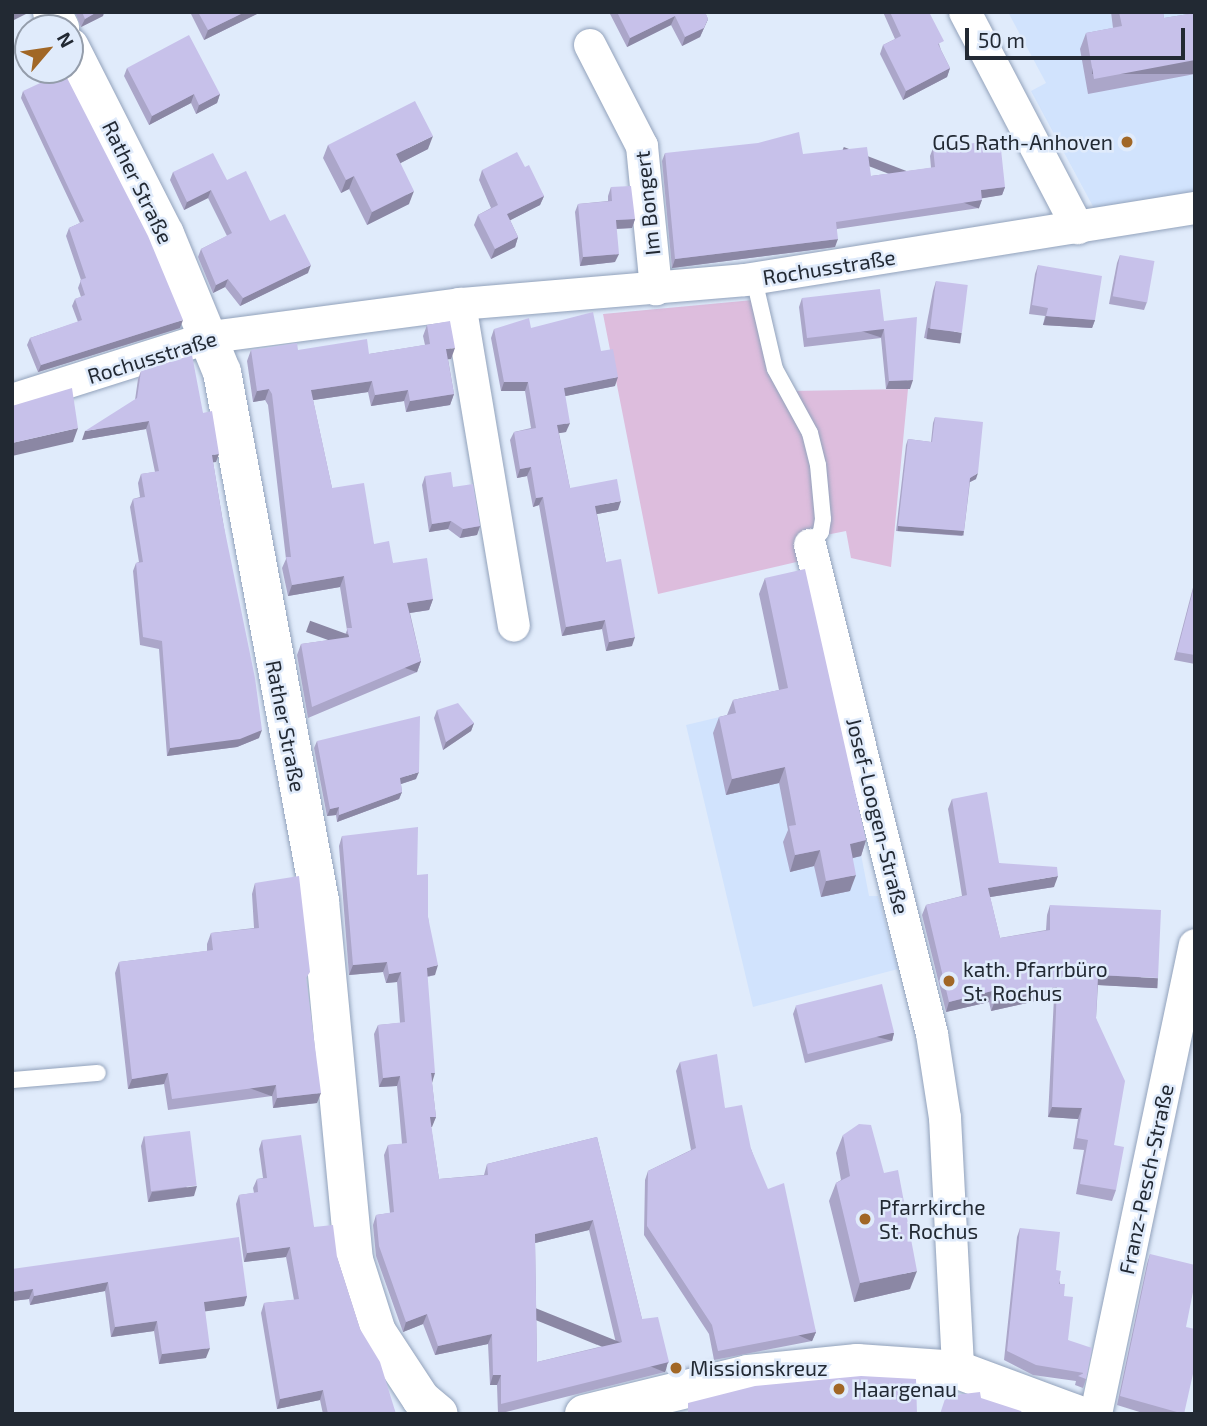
<!DOCTYPE html>
<meta charset="utf-8">
<style>
body{margin:0}
#map{position:relative;width:1207px;height:1426px;overflow:hidden;background:#e0ebfb;font-family:"Exo 2",sans-serif}
div>[style]{position:absolute}
[style*='--x']{left:calc(var(--x)*1px);top:calc(var(--y)*1px);width:calc(var(--w)*1px);rotate:calc(var(--a)*1deg)}
.built>*{inset:0;background:#d1e3fd}
.green>*{inset:0;background:#ddbddd}
.roads{filter:drop-shadow(0 0 2px #92a2bb) drop-shadow(0 0 2px #92a2bb)}
.lane>*{height:16px;margin:-8px;padding:0 8px;transform-origin:8px;border-radius:8px;background:#fff}
.street>*{height:32px;margin:-16px;padding:0 16px;transform-origin:16px;border-radius:16px;background:#fff}
.secondary>*{height:38px;margin:-19px;padding:0 19px;transform-origin:19px;border-radius:19px;background:#fff}
.wall>*{inset:0;background:#aba6c9}
.shaded-wall>*{inset:0;background:#8b87a4;transform-origin:0 0}
.building>*{inset:0;background:#c7c1ea;transform-origin:0 0}
.dots>*{width:19px;height:19px;translate:-50% -50%;box-sizing:border-box;border:4px solid #e0ebfb;border-radius:50%}
span{translate:-50% -50%;white-space:nowrap;text-align:center;line-height:1.15;-webkit-text-stroke:5px #e0ebfb;paint-order:stroke}
.poi-label{font-size:21px;color:#222933}
.right{translate:-100% -50%;text-align:right}
.left{translate:0 -50%;text-align:left}
.street-label{font-size:21px;color:#222933}
.frame{position:absolute;inset:0;border:14px solid #222933;pointer-events:none}
.north{position:absolute;left:14px;top:14px;width:70px;height:70px;box-sizing:border-box;background:#e0ebfb;border:2px solid #949dab;border-radius:50%;rotate:61deg;font-size:19px;font-weight:700;line-height:28px;text-align:center;color:#222933}
.north::after{content:'';display:block;margin:auto;width:24px;height:32px;background:#a16726;clip-path:polygon(50% 0,100% 100%,50% 72%,0 100%)}
.scale{position:absolute;left:965px;top:28px;width:220px;height:32px;box-sizing:border-box;border:4px solid #222933;border-top:0;padding-left:9px;font-size:21px;line-height:24px;white-space:nowrap;color:#222933;-webkit-text-stroke:5px #e0ebfb;paint-order:stroke}
</style>
<div id="map">
<div class="built">
<div style="clip-path:polygon(1008px 12px,1195px 12px,1195px 194px,1096px 212px,1031px 91px,1046px 83px)"></div>
<div style="clip-path:polygon(792px 700px,855px 823px,869px 896px,878px 896px,898px 969px,753px 1007px,686px 725px)"></div>
</div>
<div class="green">
<div style="clip-path:polygon(764px 299px,773px 349px,792px 391px,908px 389px,891px 567px,851px 558px,846px 531px,801px 540px,805px 560px,658px 594px,603px 314px)"></div>
</div>
<div class="roads">
<div class="lane">
<div style="--x:754;--y:279;--w:92;--a:76.9"></div>
<div style="--x:775;--y:369;--w:73;--a:61.3"></div>
<div style="--x:810;--y:433;--w:33;--a:76"></div>
<div style="--x:818;--y:465;--w:54;--a:84.7"></div>
<div style="--x:823;--y:519;--w:13;--a:99"></div>
<div style="--x:821;--y:532;--w:17;--a:130"></div>
<div style="--x:12;--y:1080;--w:86;--a:-4.7"></div>
</div>
<div class="street">
<div style="--x:965;--y:12;--w:244;--a:62.4"></div>
<div style="--x:590;--y:45;--w:114;--a:62.8"></div>
<div style="--x:642;--y:146;--w:144;--a:84.4"></div>
<div style="--x:460;--y:304;--w:326;--a:80.5"></div>
<div style="--x:12;--y:400;--w:209;--a:-17.6"></div>
<div style="--x:211;--y:337;--w:251;--a:-7.5"></div>
<div style="--x:460;--y:304;--w:286;--a:-4.8"></div>
<div style="--x:745;--y:280;--w:456;--a:-9.1"></div>
<div style="--x:810;--y:545;--w:504;--a:75.99"></div>
<div style="--x:932;--y:1034;--w:85;--a:81.2"></div>
<div style="--x:945;--y:1118;--w:252;--a:87"></div>
<div style="--x:1096;--y:1414;--w:479;--a:-78.1"></div>
</div>
<div class="secondary">
<div style="--x:52;--y:12;--w:18;--a:63"></div>
<div style="--x:70;--y:47;--w:210;--a:63.1"></div>
<div style="--x:165;--y:234;--w:149;--a:67.6"></div>
<div style="--x:222;--y:372;--w:538;--a:79.5"></div>
<div style="--x:320;--y:901;--w:361;--a:84.6"></div>
<div style="--x:354;--y:1260;--w:76;--a:72.3"></div>
<div style="--x:377;--y:1332;--w:80;--a:56.7"></div>
<div style="--x:421;--y:1399;--w:23;--a:40"></div>
<div style="--x:584;--y:1414;--w:169;--a:-13.7"></div>
<div style="--x:748;--y:1374;--w:110;--a:-5.8"></div>
<div style="--x:857;--y:1363;--w:101;--a:4"></div>
<div style="--x:958;--y:1370;--w:126;--a:20.4"></div>
</div>
</div>
<div class="wall">
<div style="clip-path:polygon(75px 12px,104px 12px,103px 16px,81px 27px)"></div>
<div style="clip-path:polygon(190px 12px,261px 12px,204px 40px)"></div>
<div style="clip-path:polygon(609px 12px,705px 12px,708px 19px,700px 37px,682px 46px,671px 25px,627px 47px)"></div>
<div style="clip-path:polygon(883px 12px,929px 12px,941px 50px,950px 68px,947px 77px,903px 100px,880px 54px,883px 45px,895px 39px)"></div>
<div style="clip-path:polygon(1111px 12px,1163px 12px,1164px 18px,1195px 13px,1195px 74px,1088px 94px,1080px 49px,1086px 33px,1113px 28px)"></div>
<div style="clip-path:polygon(127px 68px,220px 94px,217px 103px,196px 114px,191px 103px,149px 125px,124px 76px)"></div>
<div style="clip-path:polygon(23px 91px,180px 328px,38px 372px,27px 345px,30px 338px,78px 322px,72px 306px,75px 299px,81px 297px,78px 288px,81px 280px,66px 236px,69px 228px,80px 223px,21px 98px)"></div>
<div style="clip-path:polygon(328px 145px,428px 149px,400px 163px,409px 204px,367px 225px,349px 189px,341px 193px,323px 158px)"></div>
<div style="clip-path:polygon(933px 148px,1005px 187px,1002px 195px,982px 198px,979px 208px,837px 229px,835px 247px,672px 268px,662px 161px,665px 153px,803px 154px,871px 176px,931px 168px,930px 156px)"></div>
<div style="clip-path:polygon(525px 167px,544px 196px,540px 205px,510px 220px,518px 237px,515px 247px,491px 259px,474px 225px,478px 215px,491px 208px,479px 180px,482px 170px)"></div>
<div style="clip-path:polygon(173px 172px,227px 180px,270px 221px,308px 273px,240px 306px,225px 287px,213px 293px,198px 257px,201px 249px,227px 236px,208px 198px,184px 210px,170px 180px)"></div>
<div style="clip-path:polygon(611px 187px,635px 219px,632px 228px,616px 229px,615px 262px,580px 266px,575px 212px,578px 204px,608px 201px,608px 196px)"></div>
<div style="clip-path:polygon(1120px 255px,1147px 302px,1144px 310px,1109px 304px,1117px 263px)"></div>
<div style="clip-path:polygon(1038px 265px,1095px 320px,1092px 328px,1043px 325px,1045px 316px,1029px 314px,1035px 274px)"></div>
<div style="clip-path:polygon(936px 281px,958px 343px,924px 338px,933px 291px)"></div>
<div style="clip-path:polygon(802px 298px,884px 321px,910px 389px,886px 389px,881px 338px,804px 347px,799px 307px)"></div>
<div style="clip-path:polygon(427px 325px,451px 359px,448px 359px,454px 394px,450px 405px,406px 412px,404px 401px,371px 406px,368px 392px,313px 400px,332px 488px,374px 544px,393px 563px,433px 599px,429px 610px,410px 613px,421px 661px,417px 672px,308px 718px,297px 655px,301px 644px,344px 638px,347px 630px,340px 587px,288px 596px,282px 568px,286px 559px,268px 405px,265px 400px,253px 402px,247px 361px,251px 350px,298px 350px,369px 354px,425px 345px,423px 336px)"></div>
<div style="clip-path:polygon(531px 328px,601px 351px,615px 386px,565px 396px,566px 432px,559px 433px,570px 488px,618px 510px,597px 514px,606px 562px,632px 646px,606px 651px,602px 629px,562px 636px,539px 505px,533px 507px,527px 476px,517px 478px,510px 440px,514px 432px,531px 428px,525px 391px,501px 391px,491px 338px,494px 329px)"></div>
<div style="clip-path:polygon(141px 371px,203px 413px,216px 462px,213px 462px,259px 738px,237px 747px,167px 756px,159px 649px,140px 645px,133px 571px,136px 563px,139px 562px,130px 507px,133px 499px,140px 497px,138px 483px,141px 474px,155px 472px,146px 429px,82px 440px,135px 400px,138px 379px)"></div>
<div style="clip-path:polygon(935px 417px,976px 479px,970px 482px,964px 531px,962px 536px,896px 531px,906px 445px,908px 439px,931px 442px,933px 423px)"></div>
<div style="clip-path:polygon(425px 476px,453px 487px,480px 526px,477px 535px,460px 538px,448px 529px,429px 532px,422px 485px)"></div>
<div style="clip-path:polygon(765px 578px,866px 840px,861px 856px,853px 858px,850px 891px,821px 897px,814px 866px,790px 872px,783px 842px,788px 830px,779px 783px,726px 795px,713px 733px,719px 717px,727px 715px,733px 700px,779px 690px,759px 594px)"></div>
<div style="clip-path:polygon(1195px 580px,1195px 664px,1174px 660px)"></div>
<div style="clip-path:polygon(437px 710px,474px 723px,471px 731px,443px 750px,434px 718px)"></div>
<div style="clip-path:polygon(317px 741px,416px 779px,401px 784px,402px 792px,399px 799px,337px 822px,336px 815px,327px 816px,314px 748px)"></div>
<div style="clip-path:polygon(952px 799px,999px 863px,1054px 887px,990px 897px,1000px 938px,1046px 930px,1047px 915px,1050px 905px,1154px 988px,1098px 985px,1096px 1018px,1114px 1145px,1116px 1190px,1112px 1201px,1076px 1194px,1084px 1150px,1073px 1149px,1078px 1119px,1048px 1117px,1054px 997px,991px 1011px,989px 1002px,946px 1012px,922px 915px,926px 905px,962px 896px,948px 809px)"></div>
<div style="clip-path:polygon(evenodd,342px 836px,417px 875px,428px 917px,435px 975px,427px 977px,432px 1083px,436px 1117px,431px 1127px,439px 1179px,484px 1175px,487px 1164px,597px 1137px,642px 1319px,669px 1362px,665px 1372px,498px 1414px,497px 1385px,490px 1385px,488px 1344px,435px 1355px,423px 1324px,403px 1332px,376px 1256px,373px 1225px,376px 1215px,390px 1213px,384px 1155px,388px 1145px,402px 1144px,397px 1086px,379px 1087px,374px 1034px,378px 1025px,400px 1023px,397px 982px,386px 983px,383px 972px,349px 975px,339px 846px,342px 836px,589px 1230px,616px 1343px,537px 1362px,535px 1243px,589px 1230px)"></div>
<div style="clip-path:polygon(255px 883px,306px 981px,317px 1103px,273px 1108px,272px 1096px,168px 1110px,164px 1084px,128px 1089px,115px 973px,119px 962px,207px 951px,207px 944px,211px 933px,254px 928px,252px 894px)"></div>
<div style="clip-path:polygon(796px 1006px,894px 1033px,892px 1041px,805px 1063px,793px 1014px)"></div>
<div style="clip-path:polygon(680px 1062px,725px 1108px,751px 1149px,816px 1332px,812px 1341px,714px 1360px,709px 1334px,644px 1235px,645px 1180px,648px 1171px,691px 1150px,676px 1071px)"></div>
<div style="clip-path:polygon(843px 1135px,910px 1289px,854px 1302px,829px 1201px,836px 1183px,841px 1180px,836px 1153px)"></div>
<div style="clip-path:polygon(144px 1136px,194px 1196px,148px 1202px,141px 1146px)"></div>
<div style="clip-path:polygon(262px 1140px,314px 1227px,337px 1257px,360px 1329px,396px 1414px,323px 1414px,320px 1400px,277px 1409px,261px 1313px,264px 1303px,294px 1300px,286px 1257px,244px 1262px,236px 1204px,239px 1195px,254px 1193px,253px 1188px,257px 1179px,263px 1178px,259px 1149px)"></div>
<div style="clip-path:polygon(1020px 1228px,1056px 1270px,1064px 1296px,1068px 1340px,1086px 1379px,1083px 1388px,1075px 1385px,1076px 1381px,1033px 1375px,1004px 1360px,1017px 1237px)"></div>
<div style="clip-path:polygon(1150px 1254px,1186px 1327px,1184px 1414px,1146px 1414px,1117px 1405px,1147px 1264px)"></div>
<div style="clip-path:polygon(12px 1269px,247px 1296px,244px 1306px,205px 1311px,206px 1358px,159px 1364px,154px 1331px,111px 1337px,105px 1291px,30px 1305px,29px 1299px,12px 1301px)"></div>
</div>
<div class="shaded-wall">
<div style="clip-path:polygon(16px 12px,30px 12px,12px 21px,12px 14px)"></div>
<div style="clip-path:polygon(97px 12px,104px 12px,103px 16px,81px 27px,85px 19px)"></div>
<div style="clip-path:polygon(245px 12px,261px 12px,204px 40px,208px 30px)"></div>
<div style="clip-path:polygon(675px 16px,671px 25px,627px 47px,630px 38px)"></div>
<div style="clip-path:polygon(708px 19px,700px 37px,682px 46px,685px 37px)"></div>
<div style="left:1195px;top:60px;width:14px;height:103px;rotate:90deg"></div>
<div style="clip-path:polygon(950px 68px,947px 77px,903px 100px,906px 91px)"></div>
<div style="clip-path:polygon(194px 94px,191px 103px,149px 125px,152px 116px)"></div>
<div style="clip-path:polygon(220px 94px,217px 103px,196px 114px,199px 105px)"></div>
<div style="clip-path:polygon(433px 136px,428px 149px,391px 168px,396px 154px)"></div>
<div style="clip-path:polygon(354px 176px,349px 189px,341px 193px,346px 180px)"></div>
<div style="clip-path:polygon(1005px 187px,1002px 195px,978px 199px,981px 190px)"></div>
<div style="clip-path:polygon(211px 190px,208px 198px,184px 210px,187px 202px)"></div>
<div style="clip-path:polygon(414px 191px,409px 204px,367px 225px,372px 212px)"></div>
<div style="clip-path:polygon(544px 196px,540px 205px,503px 224px,507px 214px)"></div>
<div style="left:982px;top:200px;width:9px;height:148px;rotate:111deg"></div>
<div style="clip-path:polygon(635px 219px,632px 228px,612px 229px,616px 220px)"></div>
<div style="clip-path:polygon(518px 237px,515px 247px,491px 259px,495px 249px)"></div>
<div style="clip-path:polygon(838px 239px,835px 247px,672px 268px,675px 259px)"></div>
<div style="clip-path:polygon(619px 254px,615px 262px,580px 266px,583px 257px)"></div>
<div style="clip-path:polygon(311px 265px,308px 273px,240px 306px,243px 298px)"></div>
<div style="clip-path:polygon(228px 279px,225px 287px,213px 293px,216px 285px)"></div>
<div style="clip-path:polygon(1046px 316px,1095px 320px,1092px 328px,1043px 325px)"></div>
<div style="clip-path:polygon(183px 320px,180px 328px,38px 372px,41px 365px)"></div>
<div style="left:928px;top:328px;width:34px;height:11px;rotate:8deg"></div>
<div style="left:884px;top:329px;width:9px;height:78px;rotate:108deg"></div>
<div style="clip-path:polygon(455px 348px,451px 359px,442px 360px,446px 349px)"></div>
<div style="clip-path:polygon(618px 377px,615px 386px,561px 397px,564px 388px)"></div>
<div style="clip-path:polygon(913px 380px,910px 389px,886px 389px,889px 381px)"></div>
<div style="clip-path:polygon(372px 381px,368px 392px,307px 401px,311px 390px)"></div>
<div style="clip-path:polygon(504px 382px,528px 382px,525px 391px,501px 391px)"></div>
<div style="clip-path:polygon(269px 389px,265px 400px,253px 402px,257px 391px)"></div>
<div style="clip-path:polygon(408px 390px,404px 401px,371px 406px,375px 395px)"></div>
<div style="clip-path:polygon(454px 394px,450px 405px,406px 412px,410px 401px)"></div>
<div style="clip-path:polygon(149px 421px,146px 429px,82px 440px,85px 431px)"></div>
<div style="clip-path:polygon(570px 423px,566px 432px,554px 434px,557px 425px)"></div>
<div style="clip-path:polygon(78px 428px,73px 442px,12px 456px,12px 443px)"></div>
<div style="clip-path:polygon(219px 454px,216px 462px,209px 463px,212px 455px)"></div>
<div style="clip-path:polygon(531px 467px,527px 476px,517px 478px,520px 469px)"></div>
<div style="clip-path:polygon(978px 473px,976px 479px,968px 483px,970px 478px)"></div>
<div style="clip-path:polygon(543px 497px,539px 505px,533px 507px,536px 498px)"></div>
<div style="clip-path:polygon(621px 501px,618px 510px,592px 515px,595px 506px)"></div>
<div style="clip-path:polygon(451px 521px,448px 529px,429px 532px,432px 524px)"></div>
<div style="clip-path:polygon(480px 526px,477px 535px,460px 538px,463px 529px)"></div>
<div style="left:898px;top:526px;width:66px;height:5px;rotate:4deg"></div>
<div style="clip-path:polygon(344px 576px,340px 587px,288px 596px,292px 585px)"></div>
<div style="clip-path:polygon(433px 599px,429px 610px,403px 614px,407px 603px)"></div>
<div style="clip-path:polygon(605px 620px,602px 629px,562px 636px,566px 627px)"></div>
<div style="clip-path:polygon(635px 637px,632px 646px,606px 651px,609px 642px)"></div>
<div style="left:421px;top:661px;width:12px;height:118px;rotate:110deg"></div>
<div style="clip-path:polygon(474px 723px,471px 731px,443px 750px,446px 742px)"></div>
<div style="clip-path:polygon(262px 730px,259px 738px,237px 747px,167px 756px,170px 748px)"></div>
<div style="clip-path:polygon(785px 767px,779px 783px,726px 795px,732px 779px)"></div>
<div style="clip-path:polygon(419px 772px,416px 779px,398px 785px,400px 778px)"></div>
<div style="clip-path:polygon(402px 792px,399px 799px,337px 822px,339px 815px)"></div>
<div style="clip-path:polygon(339px 807px,336px 815px,327px 816px,330px 809px)"></div>
<div style="clip-path:polygon(866px 840px,861px 856px,844px 860px,850px 844px)"></div>
<div style="clip-path:polygon(820px 850px,814px 866px,790px 872px,795px 855px)"></div>
<div style="clip-path:polygon(856px 875px,850px 891px,821px 897px,826px 881px)"></div>
<div style="clip-path:polygon(1058px 876px,1054px 887px,984px 898px,988px 888px)"></div>
<div style="clip-path:polygon(387px 962px,383px 972px,349px 975px,353px 965px)"></div>
<div style="clip-path:polygon(438px 965px,435px 975px,423px 977px,427px 968px)"></div>
<div style="clip-path:polygon(401px 972px,397px 982px,386px 983px,389px 974px)"></div>
<div style="left:1098px;top:975px;width:60px;height:10px;rotate:3deg"></div>
<div style="clip-path:polygon(1057px 987px,1054px 997px,991px 1011px,995px 1001px)"></div>
<div style="clip-path:polygon(992px 991px,989px 1002px,946px 1012px,949px 1002px)"></div>
<div style="left:894px;top:1033px;width:8px;height:89px;rotate:104deg"></div>
<div style="clip-path:polygon(168px 1073px,164px 1084px,128px 1089px,132px 1079px)"></div>
<div style="clip-path:polygon(431px 1073px,435px 1073px,432px 1083px)"></div>
<div style="clip-path:polygon(400px 1076px,397px 1086px,379px 1087px,383px 1078px)"></div>
<div style="left:276px;top:1085px;width:12px;height:105px;rotate:110deg"></div>
<div style="clip-path:polygon(321px 1093px,317px 1103px,273px 1108px,277px 1098px)"></div>
<div style="clip-path:polygon(1052px 1107px,1082px 1108px,1078px 1119px,1048px 1117px)"></div>
<div style="clip-path:polygon(430px 1117px,436px 1117px,432px 1127px,426px 1127px)"></div>
<div style="clip-path:polygon(197px 1186px,194px 1196px,148px 1202px,152px 1192px)"></div>
<div style="clip-path:polygon(593px 1220px,589px 1230px,531px 1244px,535px 1234px)"></div>
<div style="clip-path:polygon(290px 1247px,286px 1257px,244px 1262px,247px 1253px)"></div>
<div style="clip-path:polygon(917px 1271px,910px 1289px,854px 1302px,860px 1283px)"></div>
<div style="clip-path:polygon(108px 1282px,105px 1291px,30px 1305px,34px 1296px)"></div>
<div style="clip-path:polygon(33px 1289px,29px 1299px,12px 1301px,12px 1292px)"></div>
<div style="clip-path:polygon(247px 1296px,244px 1306px,201px 1312px,204px 1302px)"></div>
<div style="clip-path:polygon(427px 1314px,423px 1324px,403px 1332px,406px 1322px)"></div>
<div style="clip-path:polygon(157px 1321px,154px 1331px,111px 1337px,115px 1327px)"></div>
<div style="left:816px;top:1332px;width:10px;height:100px;rotate:114deg"></div>
<div style="clip-path:polygon(492px 1334px,488px 1344px,435px 1355px,438px 1346px)"></div>
<div style="clip-path:polygon(210px 1348px,206px 1358px,159px 1364px,162px 1354px)"></div>
<div style="left:669px;top:1362px;width:11px;height:173px;rotate:112deg"></div>
<div style="clip-path:polygon(493px 1375px,501px 1375px,497px 1385px,490px 1385px)"></div>
<div style="clip-path:polygon(323px 1390px,320px 1400px,277px 1409px,280px 1399px)"></div>
</div>
<div class="building">
<div style="clip-path:polygon(82px 12px,97px 12px,85px 19px)"></div>
<div style="clip-path:polygon(198px 12px,245px 12px,208px 30px)"></div>
<div style="clip-path:polygon(617px 12px,705px 12px,708px 19px,704px 28px,685px 37px,675px 16px,630px 38px)"></div>
<div style="clip-path:polygon(890px 12px,929px 12px,944px 41px,938px 44px,950px 68px,906px 91px,883px 45px,901px 36px)"></div>
<div style="clip-path:polygon(1119px 12px,1163px 12px,1164px 18px,1195px 13px,1195px 60px,1094px 79px,1086px 33px,1122px 26px)"></div>
<div style="clip-path:polygon(189px 35px,220px 94px,199px 105px,194px 94px,152px 116px,127px 68px)"></div>
<div style="clip-path:polygon(64px 72px,148px 236px,183px 320px,41px 365px,30px 338px,82px 320px,75px 299px,85px 295px,80px 280px,86px 278px,69px 228px,84px 221px,23px 91px)"></div>
<div style="clip-path:polygon(415px 101px,433px 136px,396px 154px,414px 191px,372px 212px,354px 176px,346px 180px,328px 145px)"></div>
<div style="clip-path:polygon(799px 132px,803px 154px,867px 147px,871px 176px,935px 167px,933px 148px,1000px 140px,1005px 187px,981px 190px,982px 200px,836px 222px,838px 239px,675px 259px,665px 153px,758px 143px)"></div>
<div style="clip-path:polygon(517px 152px,525px 167px,529px 165px,544px 196px,507px 214px,518px 237px,495px 249px,478px 215px,498px 205px,482px 170px)"></div>
<div style="clip-path:polygon(213px 153px,227px 180px,246px 171px,270px 221px,285px 214px,311px 265px,243px 298px,228px 279px,216px 285px,201px 249px,232px 233px,211px 190px,187px 202px,173px 172px)"></div>
<div style="clip-path:polygon(631px 186px,635px 219px,616px 220px,619px 254px,583px 257px,578px 204px,612px 201px,611px 187px)"></div>
<div style="left:1120px;top:255px;width:35px;height:42px;rotate:10deg"></div>
<div style="clip-path:polygon(1038px 265px,1102px 276px,1095px 320px,1046px 316px,1048px 308px,1032px 305px)"></div>
<div style="left:936px;top:281px;width:32px;height:48px;rotate:7deg"></div>
<div style="clip-path:polygon(880px 289px,884px 321px,917px 317px,913px 380px,889px 381px,884px 329px,807px 338px,802px 298px)"></div>
<div style="clip-path:polygon(593px 312px,601px 351px,613px 349px,618px 377px,564px 388px,570px 423px,557px 425px,570px 488px,617px 479px,621px 501px,595px 506px,606px 562px,621px 559px,635px 637px,609px 642px,605px 620px,566px 627px,543px 497px,536px 498px,531px 467px,520px 469px,514px 432px,536px 428px,528px 382px,504px 382px,494px 329px,529px 318px,531px 328px)"></div>
<div style="clip-path:polygon(450px 321px,455px 348px,446px 349px,454px 394px,410px 401px,408px 390px,375px 395px,372px 381px,311px 390px,332px 488px,364px 483px,374px 544px,389px 541px,393px 563px,427px 558px,433px 599px,407px 603px,421px 661px,312px 707px,301px 644px,349px 637px,347px 628px,352px 628px,344px 576px,292px 585px,286px 557px,291px 557px,272px 394px,269px 389px,257px 391px,251px 350px,297px 343px,298px 350px,367px 339px,369px 354px,430px 344px,427px 325px)"></div>
<div style="clip-path:polygon(192px 355px,203px 413px,212px 411px,219px 454px,212px 455px,222px 517px,255px 678px,262px 730px,240px 739px,170px 748px,162px 641px,143px 637px,136px 563px,143px 562px,133px 499px,145px 497px,141px 474px,159px 471px,149px 421px,85px 431px,137px 398px,141px 371px)"></div>
<div style="clip-path:polygon(72px 388px,78px 428px,12px 443px,12px 406px)"></div>
<div style="clip-path:polygon(935px 417px,983px 422px,978px 473px,970px 478px,964px 531px,898px 526px,908px 439px,932px 442px)"></div>
<div style="clip-path:polygon(451px 472px,453px 487px,473px 484px,480px 526px,463px 529px,451px 521px,432px 524px,425px 476px)"></div>
<div style="clip-path:polygon(805px 569px,866px 840px,850px 844px,856px 875px,826px 881px,820px 850px,795px 855px,789px 826px,796px 825px,785px 767px,732px 779px,719px 717px,736px 713px,733px 700px,788px 688px,765px 578px)"></div>
<div style="clip-path:polygon(1195px 583px,1195px 655px,1177px 652px)"></div>
<div style="clip-path:polygon(458px 703px,474px 723px,446px 742px,437px 710px)"></div>
<div style="clip-path:polygon(420px 716px,419px 772px,400px 778px,402px 792px,339px 815px,339px 807px,330px 809px,317px 741px)"></div>
<div style="clip-path:polygon(987px 792px,999px 863px,1057px 867px,1058px 876px,988px 888px,1000px 938px,1050px 930px,1050px 905px,1161px 910px,1158px 978px,1098px 975px,1096px 1018px,1125px 1081px,1114px 1145px,1124px 1147px,1116px 1190px,1080px 1184px,1088px 1140px,1077px 1138px,1082px 1108px,1052px 1107px,1057px 987px,995px 1001px,992px 991px,949px 1002px,926px 905px,967px 895px,952px 799px)"></div>
<div style="clip-path:polygon(evenodd,418px 827px,417px 875px,428px 874px,428px 917px,438px 965px,427px 968px,435px 1073px,431px 1073px,436px 1117px,430px 1117px,439px 1179px,488px 1175px,487px 1164px,597px 1137px,642px 1319px,658px 1317px,669px 1362px,501px 1404px,501px 1375px,493px 1375px,492px 1334px,438px 1346px,427px 1314px,406px 1322px,379px 1246px,376px 1215px,394px 1212px,388px 1145px,407px 1143px,400px 1076px,383px 1078px,378px 1025px,405px 1022px,401px 972px,389px 974px,387px 962px,353px 965px,342px 836px,418px 827px,593px 1220px,622px 1342px,537px 1362px,535px 1234px,593px 1220px)"></div>
<div style="clip-path:polygon(299px 876px,310px 972px,306px 978px,321px 1093px,277px 1098px,276px 1085px,172px 1099px,168px 1073px,132px 1079px,119px 962px,213px 950px,211px 933px,259px 928px,255px 883px)"></div>
<div style="left:882px;top:984px;width:50px;height:89px;rotate:76deg"></div>
<div style="clip-path:polygon(717px 1054px,725px 1108px,742px 1105px,751px 1149px,768px 1189px,784px 1183px,816px 1332px,718px 1351px,712px 1325px,647px 1226px,648px 1171px,696px 1148px,680px 1062px)"></div>
<div style="clip-path:polygon(859px 1124px,871px 1125px,884px 1173px,898px 1170px,917px 1271px,860px 1283px,836px 1183px,850px 1176px,843px 1135px)"></div>
<div style="left:190px;top:1131px;width:55px;height:46px;rotate:83deg"></div>
<div style="clip-path:polygon(301px 1135px,314px 1227px,333px 1225px,337px 1257px,360px 1329px,380px 1362px,396px 1414px,328px 1414px,323px 1390px,280px 1399px,264px 1303px,299px 1299px,290px 1247px,247px 1253px,239px 1195px,258px 1192px,257px 1179px,267px 1178px,262px 1140px)"></div>
<div style="clip-path:polygon(1020px 1228px,1060px 1232px,1056px 1270px,1061px 1271px,1059px 1284px,1065px 1284px,1064px 1296px,1073px 1297px,1068px 1340px,1092px 1348px,1086px 1379px,1078px 1376px,1084px 1373px,1036px 1365px,1007px 1351px)"></div>
<div style="clip-path:polygon(239px 1237px,247px 1296px,204px 1302px,210px 1348px,162px 1354px,157px 1321px,115px 1327px,108px 1282px,34px 1296px,33px 1289px,12px 1292px,12px 1269px)"></div>
<div style="clip-path:polygon(1150px 1254px,1195px 1265px,1195px 1282px,1186px 1327px,1195px 1329px,1195px 1365px,1184px 1414px,1120px 1396px)"></div>
<div style="clip-path:polygon(861px 1376px,916px 1379px,917px 1414px,675px 1414px,688px 1412px,688px 1403px,755px 1386px)"></div>
<div style="clip-path:polygon(980px 1392px,981px 1398px,1021px 1411px,1023px 1414px,940px 1414px,946px 1396px)"></div>
</div>
<div class="dots">
<div style="left:1127px;top:142px;background:#a16726"></div>
<div style="left:949px;top:981px;background:#a16726"></div>
<div style="left:865px;top:1219px;background:#a16726"></div>
<div style="left:676px;top:1368px;background:#a16726"></div>
<div style="left:839px;top:1389px;background:#a16726"></div>
</div>
<div class="poi-label">
<span class="right" style="left:1113px;top:142px">GGS Rath-Anhoven</span>
<span class="left" style="left:963px;top:981px">kath. Pfarrbüro<br>St. Rochus</span>
<span class="left" style="left:879px;top:1219px">Pfarrkirche<br>St. Rochus</span>
<span class="left" style="left:690px;top:1368px">Missionskreuz</span>
<span class="left" style="left:853px;top:1389px">Haargenau</span>
</div>
<div class="street-label">
<span style="left:138px;top:182px;rotate:64deg">Rather Straße</span>
<span style="left:647px;top:203px;rotate:-96deg">Im Bongert</span>
<span style="left:829px;top:267px;rotate:-9deg">Rochusstraße</span>
<span style="left:152px;top:357px;rotate:-17deg">Rochusstraße</span>
<span style="left:286px;top:726px;rotate:79deg">Rather Straße</span>
<span style="left:878px;top:816px;rotate:76deg">Josef-Loogen-Straße</span>
<span style="left:1146px;top:1179px;rotate:-78deg">Franz-Pesch-Straße</span>
</div>
<div class="frame"></div>
<div class="north">N</div>
<div class="scale">50 m</div>
</div>
